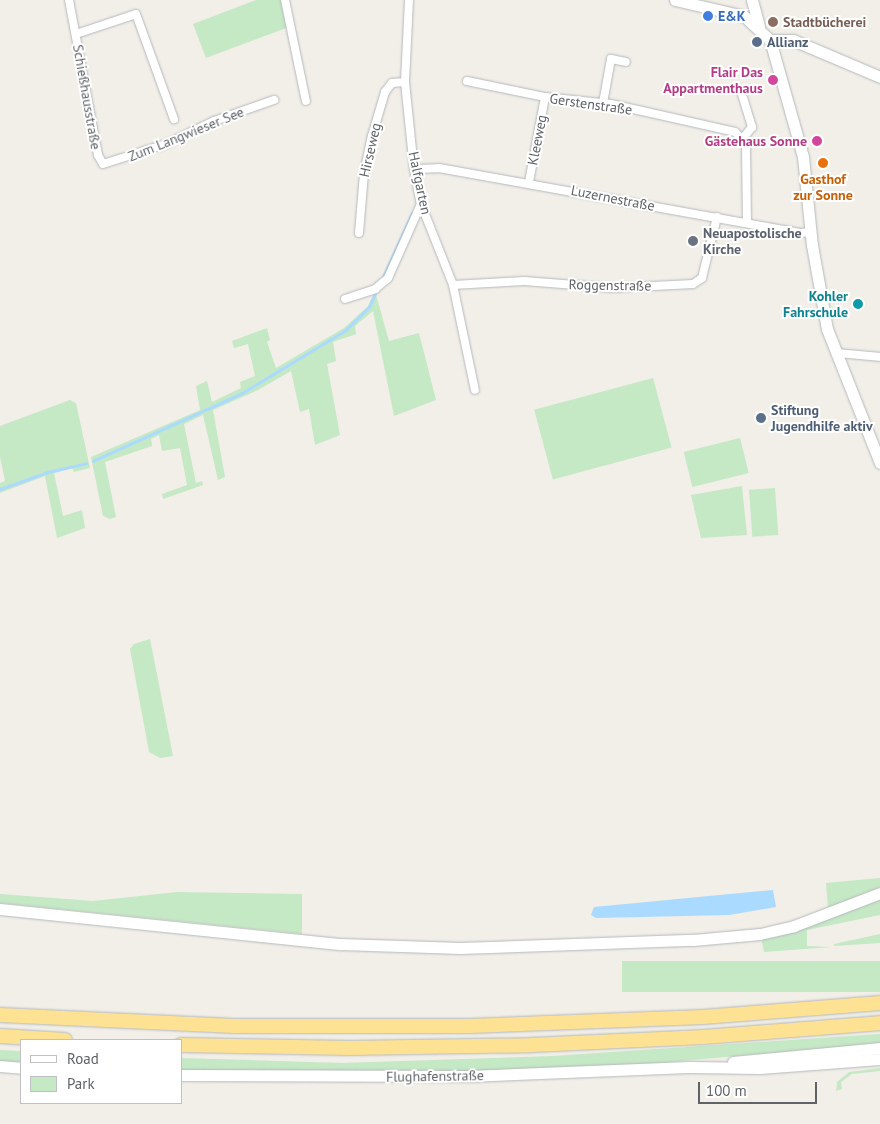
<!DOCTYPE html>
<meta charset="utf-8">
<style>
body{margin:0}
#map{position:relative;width:880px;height:1124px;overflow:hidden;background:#f1efe8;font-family:"PT Sans",sans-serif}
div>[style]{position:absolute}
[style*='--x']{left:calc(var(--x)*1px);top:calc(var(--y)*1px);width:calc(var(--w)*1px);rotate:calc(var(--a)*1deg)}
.green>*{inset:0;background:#c5e8c5;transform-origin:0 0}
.water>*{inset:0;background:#aadaff}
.stream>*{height:2.5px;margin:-1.25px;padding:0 1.25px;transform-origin:1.25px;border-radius:1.25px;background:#aadaff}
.roads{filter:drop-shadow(0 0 1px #b5b8bc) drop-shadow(0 0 1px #b5b8bc)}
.street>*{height:8px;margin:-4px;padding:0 4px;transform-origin:4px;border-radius:4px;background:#fff}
.secondary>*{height:11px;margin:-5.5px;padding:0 5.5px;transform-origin:5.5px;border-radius:5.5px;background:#fff}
.highway>*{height:14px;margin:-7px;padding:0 7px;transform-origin:7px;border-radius:7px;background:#fde293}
.dots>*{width:14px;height:14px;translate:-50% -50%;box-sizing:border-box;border:2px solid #fff;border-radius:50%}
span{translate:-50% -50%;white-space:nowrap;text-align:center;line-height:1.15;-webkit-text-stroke:4px #fff;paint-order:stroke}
.shop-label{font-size:14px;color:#366cbe;font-weight:700}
.left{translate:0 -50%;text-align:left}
.education-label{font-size:14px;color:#785e54;font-weight:700}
.service-label{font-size:14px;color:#4e5e75;font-weight:700}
.hotel-label{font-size:14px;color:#b23c85;font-weight:700}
.right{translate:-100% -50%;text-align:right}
.street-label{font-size:14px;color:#5f6368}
.food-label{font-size:14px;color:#c56008;font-weight:700}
.worship-label{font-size:14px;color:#5b616d;font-weight:700}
.culture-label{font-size:14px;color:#0d838f;font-weight:700}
.legend{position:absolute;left:20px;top:1039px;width:162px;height:65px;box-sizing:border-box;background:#fff;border:1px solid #bfc1c3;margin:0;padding:6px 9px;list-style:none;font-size:15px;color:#5f6368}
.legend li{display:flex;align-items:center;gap:10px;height:25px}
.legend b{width:25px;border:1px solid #bfc1c3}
.scale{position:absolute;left:698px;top:1082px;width:119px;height:22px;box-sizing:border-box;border:2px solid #5f6368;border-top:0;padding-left:6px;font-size:15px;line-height:18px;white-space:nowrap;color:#5f6368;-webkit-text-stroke:4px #fff;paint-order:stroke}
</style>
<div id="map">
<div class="green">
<div style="clip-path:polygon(256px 0,284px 0,289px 27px,206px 58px,193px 24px)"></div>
<div style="clip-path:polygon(375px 291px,389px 341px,419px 333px,436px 400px,394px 416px,373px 311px,355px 326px,356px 334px,333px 342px,336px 361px,327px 364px,340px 435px,315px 445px,309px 409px,300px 412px,291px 371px,258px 390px,213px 410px,225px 477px,218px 480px,203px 415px,184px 424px,196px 483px,202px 481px,203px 485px,163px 499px,162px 494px,187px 485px,180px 448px,162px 451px,159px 435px,151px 439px,152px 446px,105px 462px,116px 517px,110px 519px,103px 516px,91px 457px,200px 410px,196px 386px,207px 381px,212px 402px,241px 388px,240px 382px,255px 376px,248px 344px,234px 348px,232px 341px,267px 328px,270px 340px,267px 342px,276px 368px,344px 328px,368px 306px)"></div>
<div style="left:653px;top:378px;width:72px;height:123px;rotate:75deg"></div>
<div style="clip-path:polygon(70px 400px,76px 403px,90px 468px,74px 472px,72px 468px,54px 473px,63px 516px,82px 510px,85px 528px,57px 538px,45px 476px,0 493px,0 483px,5px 481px,0 457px,0 426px)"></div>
<div style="left:740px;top:438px;width:36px;height:58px;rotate:76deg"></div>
<div style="clip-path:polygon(742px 486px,747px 535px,701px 538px,691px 495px)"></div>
<div style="left:775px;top:488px;width:47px;height:26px;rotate:86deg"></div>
<div style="clip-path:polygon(150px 639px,173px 756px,160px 758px,149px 752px,130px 649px,134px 644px)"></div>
<div style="clip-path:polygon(880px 878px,880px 887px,828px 908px,826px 883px)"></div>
<div style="clip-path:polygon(177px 892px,302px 894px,302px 934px,0 903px,0 894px,93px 901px)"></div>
<div style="clip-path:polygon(880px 900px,880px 915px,807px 930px,807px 946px,831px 947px,764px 952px,761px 937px,815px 923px)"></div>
<div style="clip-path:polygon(880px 934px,880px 943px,834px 946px,834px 944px)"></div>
<div style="left:880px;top:961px;width:31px;height:258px;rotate:90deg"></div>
<div style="clip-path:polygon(880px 1034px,880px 1043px,637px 1065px,469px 1071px,181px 1070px,181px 1058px,341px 1063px,552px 1056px)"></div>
<div style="left:0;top:1050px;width:21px;height:12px;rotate:3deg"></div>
<div style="clip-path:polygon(880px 1068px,880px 1071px,852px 1074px,841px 1082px,842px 1089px,836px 1091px,837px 1082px,849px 1072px)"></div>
</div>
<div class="water">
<div style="clip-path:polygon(773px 890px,776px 907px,729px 915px,596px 918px,591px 915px,594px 907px)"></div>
</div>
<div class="stream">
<div style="--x:382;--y:279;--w:72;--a:-65.6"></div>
<div style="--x:93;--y:461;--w:164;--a:-24.5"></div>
<div style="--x:242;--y:393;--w:122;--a:-31.2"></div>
<div style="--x:346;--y:330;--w:33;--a:-45"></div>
<div style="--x:369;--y:307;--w:14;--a:-65"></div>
<div style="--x:0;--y:489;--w:51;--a:-19.5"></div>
<div style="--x:48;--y:472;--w:39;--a:-13"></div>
</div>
<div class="roads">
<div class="street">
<div style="--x:69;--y:0;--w:158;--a:79.4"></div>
<div style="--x:98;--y:155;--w:10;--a:61"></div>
<div style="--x:103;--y:164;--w:66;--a:-17.6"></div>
<div style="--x:166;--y:144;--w:53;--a:-25.6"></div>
<div style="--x:214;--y:121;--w:64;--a:-19.3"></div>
<div style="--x:285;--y:0;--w:103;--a:78.3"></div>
<div style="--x:409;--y:0;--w:82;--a:92.8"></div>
<div style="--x:405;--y:82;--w:87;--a:84.1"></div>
<div style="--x:414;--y:169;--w:36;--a:79"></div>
<div style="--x:421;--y:204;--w:87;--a:68.4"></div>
<div style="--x:453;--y:285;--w:107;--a:78.2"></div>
<div style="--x:76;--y:34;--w:63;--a:-18.4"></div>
<div style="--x:136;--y:14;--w:112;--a:70.1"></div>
<div style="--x:467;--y:81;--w:80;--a:11.6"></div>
<div style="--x:545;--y:97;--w:66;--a:6.1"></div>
<div style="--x:611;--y:104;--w:127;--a:12.7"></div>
<div style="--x:735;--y:132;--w:16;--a:47"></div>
<div style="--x:746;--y:144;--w:79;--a:89.3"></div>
<div style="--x:741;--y:91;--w:38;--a:73"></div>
<div style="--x:752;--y:127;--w:14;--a:129"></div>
<div style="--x:603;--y:103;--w:45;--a:-79.7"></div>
<div style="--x:611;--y:59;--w:15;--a:11"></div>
<div style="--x:414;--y:169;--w:25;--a:-2"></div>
<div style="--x:439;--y:168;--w:367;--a:10.2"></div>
<div style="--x:800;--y:233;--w:11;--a:-5"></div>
<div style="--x:529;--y:182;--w:86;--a:-79.3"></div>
<div style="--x:359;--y:233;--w:60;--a:-85.2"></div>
<div style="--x:364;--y:173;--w:38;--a:-78"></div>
<div style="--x:372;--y:136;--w:46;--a:-73.5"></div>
<div style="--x:385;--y:92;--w:11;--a:-52"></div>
<div style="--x:392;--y:83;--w:13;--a:-4"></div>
<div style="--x:453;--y:285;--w:71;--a:-3.2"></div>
<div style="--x:524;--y:281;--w:90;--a:4.4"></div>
<div style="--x:614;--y:288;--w:79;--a:-2.9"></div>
<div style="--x:693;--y:284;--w:11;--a:-34"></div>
<div style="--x:702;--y:278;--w:63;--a:-76.2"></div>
<div style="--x:345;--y:299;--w:32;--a:-18"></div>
<div style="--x:375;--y:289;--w:17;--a:-40"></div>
<div style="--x:388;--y:278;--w:81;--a:-66"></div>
<div style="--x:837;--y:353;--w:43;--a:5.3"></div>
</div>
<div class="secondary">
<div style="--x:675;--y:0;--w:71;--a:13.1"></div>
<div style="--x:744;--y:16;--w:35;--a:43"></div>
<div style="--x:770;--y:40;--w:122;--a:74.2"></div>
<div style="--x:803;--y:157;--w:88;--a:84.2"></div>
<div style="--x:812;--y:245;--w:85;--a:79.9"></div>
<div style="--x:827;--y:329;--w:144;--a:68.4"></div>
<div style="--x:752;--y:0;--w:27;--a:75"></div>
<div style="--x:770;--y:40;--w:23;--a:0"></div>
<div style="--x:793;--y:40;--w:95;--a:23"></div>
<div style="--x:0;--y:909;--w:343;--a:5.9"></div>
<div style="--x:341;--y:944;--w:119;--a:1.9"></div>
<div style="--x:460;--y:948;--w:233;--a:-2"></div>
<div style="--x:693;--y:940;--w:67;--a:-5.1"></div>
<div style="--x:760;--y:934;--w:35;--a:-13"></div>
<div style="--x:794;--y:926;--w:92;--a:-21"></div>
<div style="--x:733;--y:1062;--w:148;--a:-5.4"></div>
<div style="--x:0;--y:1066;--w:21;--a:5"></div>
<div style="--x:181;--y:1075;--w:286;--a:0.2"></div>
<div style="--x:467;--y:1076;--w:222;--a:-2.3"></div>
<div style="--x:689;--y:1067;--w:71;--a:0.8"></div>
<div style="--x:760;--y:1068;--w:120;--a:-4.3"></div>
</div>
<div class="highway">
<div style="--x:0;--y:1015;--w:234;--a:2.7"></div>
<div style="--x:234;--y:1026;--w:236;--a:0"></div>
<div style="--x:470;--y:1026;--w:233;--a:-2.2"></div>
<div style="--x:703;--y:1017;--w:178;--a:-4.5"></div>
<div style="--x:0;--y:1036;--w:65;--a:3.5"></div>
<div style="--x:181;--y:1045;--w:170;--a:1"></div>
<div style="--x:351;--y:1048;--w:181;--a:-0.9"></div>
<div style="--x:532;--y:1045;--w:172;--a:-2.7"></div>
<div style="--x:704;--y:1037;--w:177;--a:-4.5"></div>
</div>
</div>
<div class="dots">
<div style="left:708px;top:16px;background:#3f7fe0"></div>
<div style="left:773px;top:22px;background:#8d6e63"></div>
<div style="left:757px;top:42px;background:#5c6f8a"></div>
<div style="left:773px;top:80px;background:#d1479c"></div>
<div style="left:817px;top:141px;background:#d1479c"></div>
<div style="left:823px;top:163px;background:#e8710a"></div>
<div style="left:693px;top:241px;background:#6b7280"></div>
<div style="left:858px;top:304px;background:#0f9aa8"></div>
<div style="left:761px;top:418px;background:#5c6f8a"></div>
</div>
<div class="shop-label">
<span class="left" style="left:718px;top:16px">E&amp;K</span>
</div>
<div class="education-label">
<span class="left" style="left:783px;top:22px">Stadtbücherei</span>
</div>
<div class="service-label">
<span class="left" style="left:767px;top:42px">Allianz</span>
<span class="left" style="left:771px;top:418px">Stiftung<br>Jugendhilfe aktiv</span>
</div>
<div class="hotel-label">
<span class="right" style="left:763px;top:80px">Flair Das<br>Appartmenthaus</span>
<span class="right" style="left:807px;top:141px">Gästehaus Sonne</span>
</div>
<div class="street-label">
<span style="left:87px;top:97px;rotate:80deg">Schießhausstraße</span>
<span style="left:591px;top:104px;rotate:8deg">Gerstenstraße</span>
<span style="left:186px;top:134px;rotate:-22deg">Zum Langwieser See</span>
<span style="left:537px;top:140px;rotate:-79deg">Kleeweg</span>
<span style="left:370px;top:150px;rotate:-77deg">Hirseweg</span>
<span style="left:420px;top:183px;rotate:78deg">Halfgarten</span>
<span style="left:613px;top:198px;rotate:11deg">Luzernestraße</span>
<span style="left:610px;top:285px;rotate:1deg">Roggenstraße</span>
<span style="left:435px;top:1076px;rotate:-1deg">Flughafenstraße</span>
</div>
<div class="food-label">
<span style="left:823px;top:187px">Gasthof<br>zur Sonne</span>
</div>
<div class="worship-label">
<span class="left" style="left:703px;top:241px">Neuapostolische<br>Kirche</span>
</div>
<div class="culture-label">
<span class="right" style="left:848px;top:304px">Kohler<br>Fahrschule</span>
</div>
<ul class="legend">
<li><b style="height:6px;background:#fff"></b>Road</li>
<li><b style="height:14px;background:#c5e8c5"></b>Park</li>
</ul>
<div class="scale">100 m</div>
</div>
